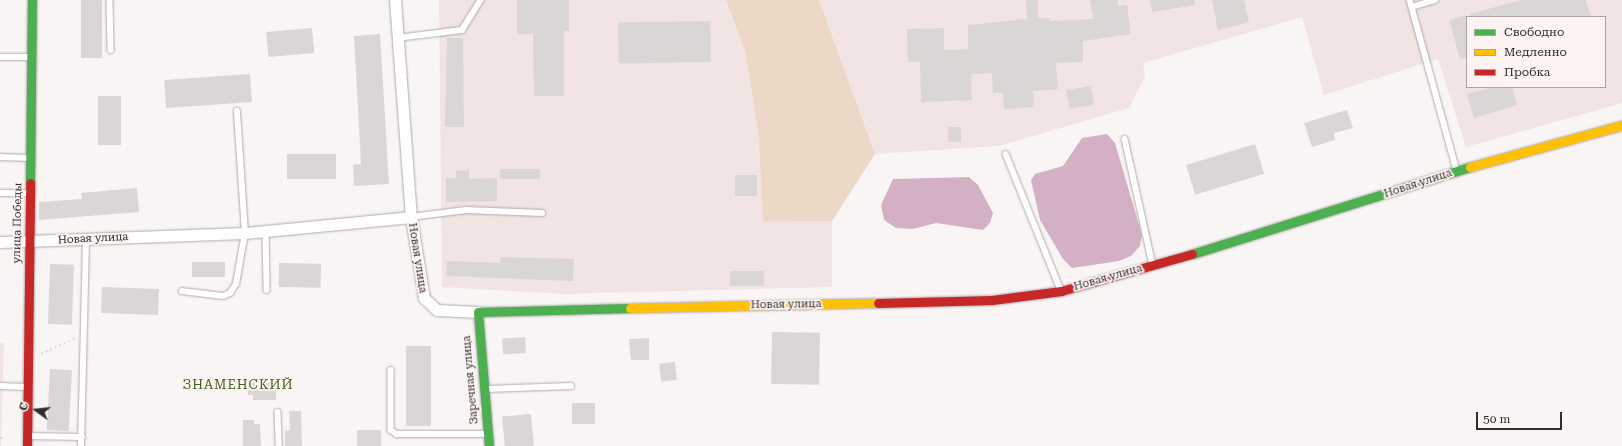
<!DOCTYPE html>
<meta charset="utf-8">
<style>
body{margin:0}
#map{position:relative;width:1622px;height:446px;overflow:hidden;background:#faf5f5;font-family:"Roboto Serif",serif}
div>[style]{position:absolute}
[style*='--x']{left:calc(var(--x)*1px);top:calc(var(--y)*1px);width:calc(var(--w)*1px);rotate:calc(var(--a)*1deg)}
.built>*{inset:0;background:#f1e4e3}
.green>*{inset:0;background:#ebd8c7}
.water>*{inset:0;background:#d4b0c5}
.building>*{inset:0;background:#dad6d5;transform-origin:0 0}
.path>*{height:2px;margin-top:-1px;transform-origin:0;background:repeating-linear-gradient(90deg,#dcdbdb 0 2px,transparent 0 5px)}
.roads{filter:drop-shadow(0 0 1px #afabab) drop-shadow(0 0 1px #afabab)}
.lane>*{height:5.5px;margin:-2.75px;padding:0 2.75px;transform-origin:2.75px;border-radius:2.75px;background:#fefefe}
.street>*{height:11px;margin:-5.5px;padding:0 5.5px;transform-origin:5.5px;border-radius:5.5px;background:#fefefe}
.fast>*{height:9px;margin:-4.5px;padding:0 4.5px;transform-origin:4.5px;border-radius:4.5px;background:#4caf50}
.slow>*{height:9px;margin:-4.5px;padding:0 4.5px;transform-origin:4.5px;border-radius:4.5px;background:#ffc107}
.jam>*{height:9px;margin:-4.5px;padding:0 4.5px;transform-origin:4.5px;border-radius:4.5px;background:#c62828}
span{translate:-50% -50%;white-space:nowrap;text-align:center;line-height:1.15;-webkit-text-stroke:3.5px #fdf3f2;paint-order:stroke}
.street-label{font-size:11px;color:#302d2c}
.quarter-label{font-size:13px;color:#426222;letter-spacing:1px}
.legend{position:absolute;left:1466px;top:16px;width:140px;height:72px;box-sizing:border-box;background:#fdf3f2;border:1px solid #aba4a3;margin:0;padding:5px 7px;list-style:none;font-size:12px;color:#302d2c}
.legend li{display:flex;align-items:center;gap:8px;height:20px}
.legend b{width:20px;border:1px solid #aba4a3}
.north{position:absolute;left:16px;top:390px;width:40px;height:40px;-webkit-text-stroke:3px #fdf3f2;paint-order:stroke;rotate:285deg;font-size:11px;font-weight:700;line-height:16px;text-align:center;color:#302d2c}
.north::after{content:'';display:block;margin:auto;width:14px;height:18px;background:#302d2c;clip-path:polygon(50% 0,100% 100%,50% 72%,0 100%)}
.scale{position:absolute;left:1476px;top:412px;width:86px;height:18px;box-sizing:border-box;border:2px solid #302d2c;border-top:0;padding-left:5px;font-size:12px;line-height:14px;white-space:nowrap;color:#302d2c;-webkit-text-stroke:3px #fdf3f2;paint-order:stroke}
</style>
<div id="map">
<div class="built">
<div style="clip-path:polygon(439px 0,726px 0,745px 51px,761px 153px,763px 222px,832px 221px,832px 287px,564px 294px,442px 287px)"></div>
<div style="clip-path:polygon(evenodd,819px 0,1622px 0,1622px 103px,1466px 147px,1438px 59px,1324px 95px,1302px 17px,1143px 63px,1145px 77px,1129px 108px,999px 146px,875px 154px,819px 0,1467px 17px,1605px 17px,1605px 87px,1467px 87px,1467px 17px)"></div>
<div style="clip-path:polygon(0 343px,4px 343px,1px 446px,0 446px)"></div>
</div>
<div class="green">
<div style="clip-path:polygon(726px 0,819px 0,875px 154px,832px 221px,763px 222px,759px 139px,745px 51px)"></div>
</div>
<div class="water">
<div style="clip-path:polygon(1107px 134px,1115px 143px,1142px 235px,1140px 246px,1131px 256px,1119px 261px,1072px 268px,1063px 259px,1040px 220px,1031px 180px,1035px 174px,1063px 166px,1082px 138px)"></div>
<div style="clip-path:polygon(969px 177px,978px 185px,993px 213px,990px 223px,983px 230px,936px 223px,913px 229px,896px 228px,884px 220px,881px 205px,893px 179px)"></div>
</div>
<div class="building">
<div style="left:81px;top:0;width:21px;height:58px"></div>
<div style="clip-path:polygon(517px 0,569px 0,569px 31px,564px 31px,564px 96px,534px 96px,533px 34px,517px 34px)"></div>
<div style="clip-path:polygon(1026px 0,1038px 0,1038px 18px,1050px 18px,1050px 21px,1093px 19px,1090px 0,1118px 0,1118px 6px,1127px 5px,1131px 34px,1083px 41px,1083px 62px,1056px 63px,1058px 89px,1033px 91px,1034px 107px,1004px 109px,1003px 93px,993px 93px,992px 73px,971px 74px,972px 100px,921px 102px,920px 62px,908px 62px,907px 29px,944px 28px,944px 50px,968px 49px,968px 25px,1027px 19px)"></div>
<div style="clip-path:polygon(1150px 0,1194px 0,1195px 5px,1152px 12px)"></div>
<div style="clip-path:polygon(1212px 0,1244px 0,1249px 22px,1218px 30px)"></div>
<div style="clip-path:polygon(1521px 0,1586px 0,1591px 17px,1470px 17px,1470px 14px)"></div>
<div style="clip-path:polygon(1467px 15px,1467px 57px,1460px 59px,1449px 20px)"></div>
<div style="left:710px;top:21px;width:41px;height:92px;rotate:89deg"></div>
<div style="left:312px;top:28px;width:25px;height:46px;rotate:85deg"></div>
<div style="clip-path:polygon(380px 34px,389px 184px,354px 186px,353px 165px,361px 164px,354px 36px)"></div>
<div style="clip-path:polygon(447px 38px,463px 38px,464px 127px,445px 127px)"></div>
<div style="left:250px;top:74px;width:28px;height:86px;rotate:86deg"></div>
<div style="left:1091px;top:86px;width:19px;height:25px;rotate:81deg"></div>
<div style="clip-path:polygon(1493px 87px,1512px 87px,1517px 105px,1474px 118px,1467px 94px)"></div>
<div style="left:98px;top:96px;width:23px;height:49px"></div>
<div style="clip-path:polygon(1347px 110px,1353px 128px,1334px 133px,1335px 140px,1312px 147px,1304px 123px)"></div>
<div style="left:961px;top:127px;width:15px;height:13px;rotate:90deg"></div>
<div style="left:1255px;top:144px;width:31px;height:72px;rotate:73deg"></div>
<div style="left:336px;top:154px;width:25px;height:49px;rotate:90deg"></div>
<div style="left:500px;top:169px;width:40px;height:10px"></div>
<div style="clip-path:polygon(469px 170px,469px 179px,497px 178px,497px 201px,446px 202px,446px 178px,456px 178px,456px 171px)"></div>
<div style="left:735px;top:175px;width:22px;height:21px"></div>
<div style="clip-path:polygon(137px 188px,139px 212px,39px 220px,39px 202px,82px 199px,81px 193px)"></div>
<div style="clip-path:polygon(501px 257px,574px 259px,573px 281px,446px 276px,447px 261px,500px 263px)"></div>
<div style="left:192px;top:262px;width:33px;height:15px"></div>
<div style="left:279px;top:263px;width:42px;height:24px;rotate:1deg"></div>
<div style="left:50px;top:264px;width:24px;height:60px;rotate:2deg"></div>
<div style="left:730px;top:271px;width:34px;height:15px"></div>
<div style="left:102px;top:287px;width:57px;height:26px;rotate:2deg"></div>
<div style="left:772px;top:332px;width:48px;height:52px;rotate:1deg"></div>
<div style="left:525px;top:337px;width:16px;height:23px;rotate:86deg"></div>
<div style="clip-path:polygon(649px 338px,649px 360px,631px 360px,629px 339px)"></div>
<div style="left:406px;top:346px;width:25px;height:80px"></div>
<div style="left:675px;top:362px;width:18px;height:16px;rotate:84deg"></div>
<div style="left:50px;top:369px;width:22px;height:61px;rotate:3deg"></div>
<div style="clip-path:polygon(248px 383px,276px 383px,276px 400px,253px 400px,253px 395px,248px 395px)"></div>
<div style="left:572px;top:403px;width:23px;height:21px"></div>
<div style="clip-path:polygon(289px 411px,301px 411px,302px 446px,285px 446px,285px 431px,290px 430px)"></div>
<div style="left:531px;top:414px;width:32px;height:29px;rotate:85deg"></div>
<div style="clip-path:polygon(243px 420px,254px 420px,254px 424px,260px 424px,261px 446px,243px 446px)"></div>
<div style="left:381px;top:430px;width:16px;height:24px;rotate:90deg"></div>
</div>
<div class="path">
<div style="--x:41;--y:354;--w:38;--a:-25"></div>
<div style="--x:0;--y:438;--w:2;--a:0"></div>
</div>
<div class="roads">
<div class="lane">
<div style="--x:110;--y:0;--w:50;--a:88.9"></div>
<div style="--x:1410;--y:0;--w:177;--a:74.6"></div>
<div style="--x:1412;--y:7;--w:24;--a:-17"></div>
<div style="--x:397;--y:38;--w:65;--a:-7"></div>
<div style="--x:462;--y:30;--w:36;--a:-58"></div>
<div style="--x:0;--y:57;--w:30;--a:0"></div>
<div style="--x:1125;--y:139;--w:129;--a:77.5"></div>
<div style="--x:1006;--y:154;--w:147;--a:68"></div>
<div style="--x:0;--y:157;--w:28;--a:2"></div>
<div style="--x:0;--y:193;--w:28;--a:0"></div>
<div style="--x:411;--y:217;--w:55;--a:-7.3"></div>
<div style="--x:466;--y:210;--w:76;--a:2.3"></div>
<div style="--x:266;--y:231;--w:59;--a:89"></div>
<div style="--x:182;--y:291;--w:41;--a:7"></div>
<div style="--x:223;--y:296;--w:8;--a:-23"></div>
<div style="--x:230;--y:293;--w:11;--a:-56"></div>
<div style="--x:236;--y:284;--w:52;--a:-80"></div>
<div style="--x:245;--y:233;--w:122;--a:-93.8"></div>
<div style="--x:391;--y:370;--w:60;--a:90"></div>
<div style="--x:391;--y:430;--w:7;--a:34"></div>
<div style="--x:397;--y:434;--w:91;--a:0"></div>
<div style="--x:0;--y:386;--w:27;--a:2"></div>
<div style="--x:486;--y:389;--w:85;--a:-2"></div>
<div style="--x:278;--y:412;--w:34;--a:88"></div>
<div style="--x:28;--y:436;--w:54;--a:1.1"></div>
<div style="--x:81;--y:446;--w:206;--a:-88.6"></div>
</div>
<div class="street">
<div style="--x:395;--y:0;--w:218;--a:85.8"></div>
<div style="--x:411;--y:217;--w:82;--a:80.9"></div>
<div style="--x:424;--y:298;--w:18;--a:43"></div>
<div style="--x:437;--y:310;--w:41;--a:2.8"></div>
<div style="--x:0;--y:242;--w:245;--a:-2.1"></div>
<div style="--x:245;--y:233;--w:167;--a:-5.5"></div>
</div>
<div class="fast">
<div style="--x:30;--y:183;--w:183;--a:-89.4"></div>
<div style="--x:1192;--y:254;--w:291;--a:-17.4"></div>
<div style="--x:489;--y:446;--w:134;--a:-94.7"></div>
<div style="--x:478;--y:312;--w:152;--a:-1.5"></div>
</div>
<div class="slow">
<div style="--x:1470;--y:167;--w:158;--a:-15.4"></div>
<div style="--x:630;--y:308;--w:248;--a:-1.2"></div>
</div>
<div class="jam">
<div style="--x:878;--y:303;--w:114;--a:-1.5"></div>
<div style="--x:992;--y:300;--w:70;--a:-7.4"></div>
<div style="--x:1061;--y:291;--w:136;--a:-15.8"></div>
<div style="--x:27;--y:446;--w:263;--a:-89.3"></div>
</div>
</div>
<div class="street-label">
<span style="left:1418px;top:184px;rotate:-18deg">Новая улица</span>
<span style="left:18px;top:223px;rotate:-89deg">улица Победы</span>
<span style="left:93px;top:239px;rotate:-3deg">Новая улица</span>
<span style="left:417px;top:258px;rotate:81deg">Новая улица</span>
<span style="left:1108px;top:278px;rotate:-16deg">Новая улица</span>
<span style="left:786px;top:305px;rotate:-1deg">Новая улица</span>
<span style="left:471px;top:380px;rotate:-95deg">Заречная улица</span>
</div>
<div class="quarter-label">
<span style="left:238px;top:385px">ЗНАМЕНСКИЙ</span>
</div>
<ul class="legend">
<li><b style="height:5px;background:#4caf50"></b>Свободно</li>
<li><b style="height:5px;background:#ffc107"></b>Медленно</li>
<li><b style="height:5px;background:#c62828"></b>Пробка</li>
</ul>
<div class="north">С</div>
<div class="scale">50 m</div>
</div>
